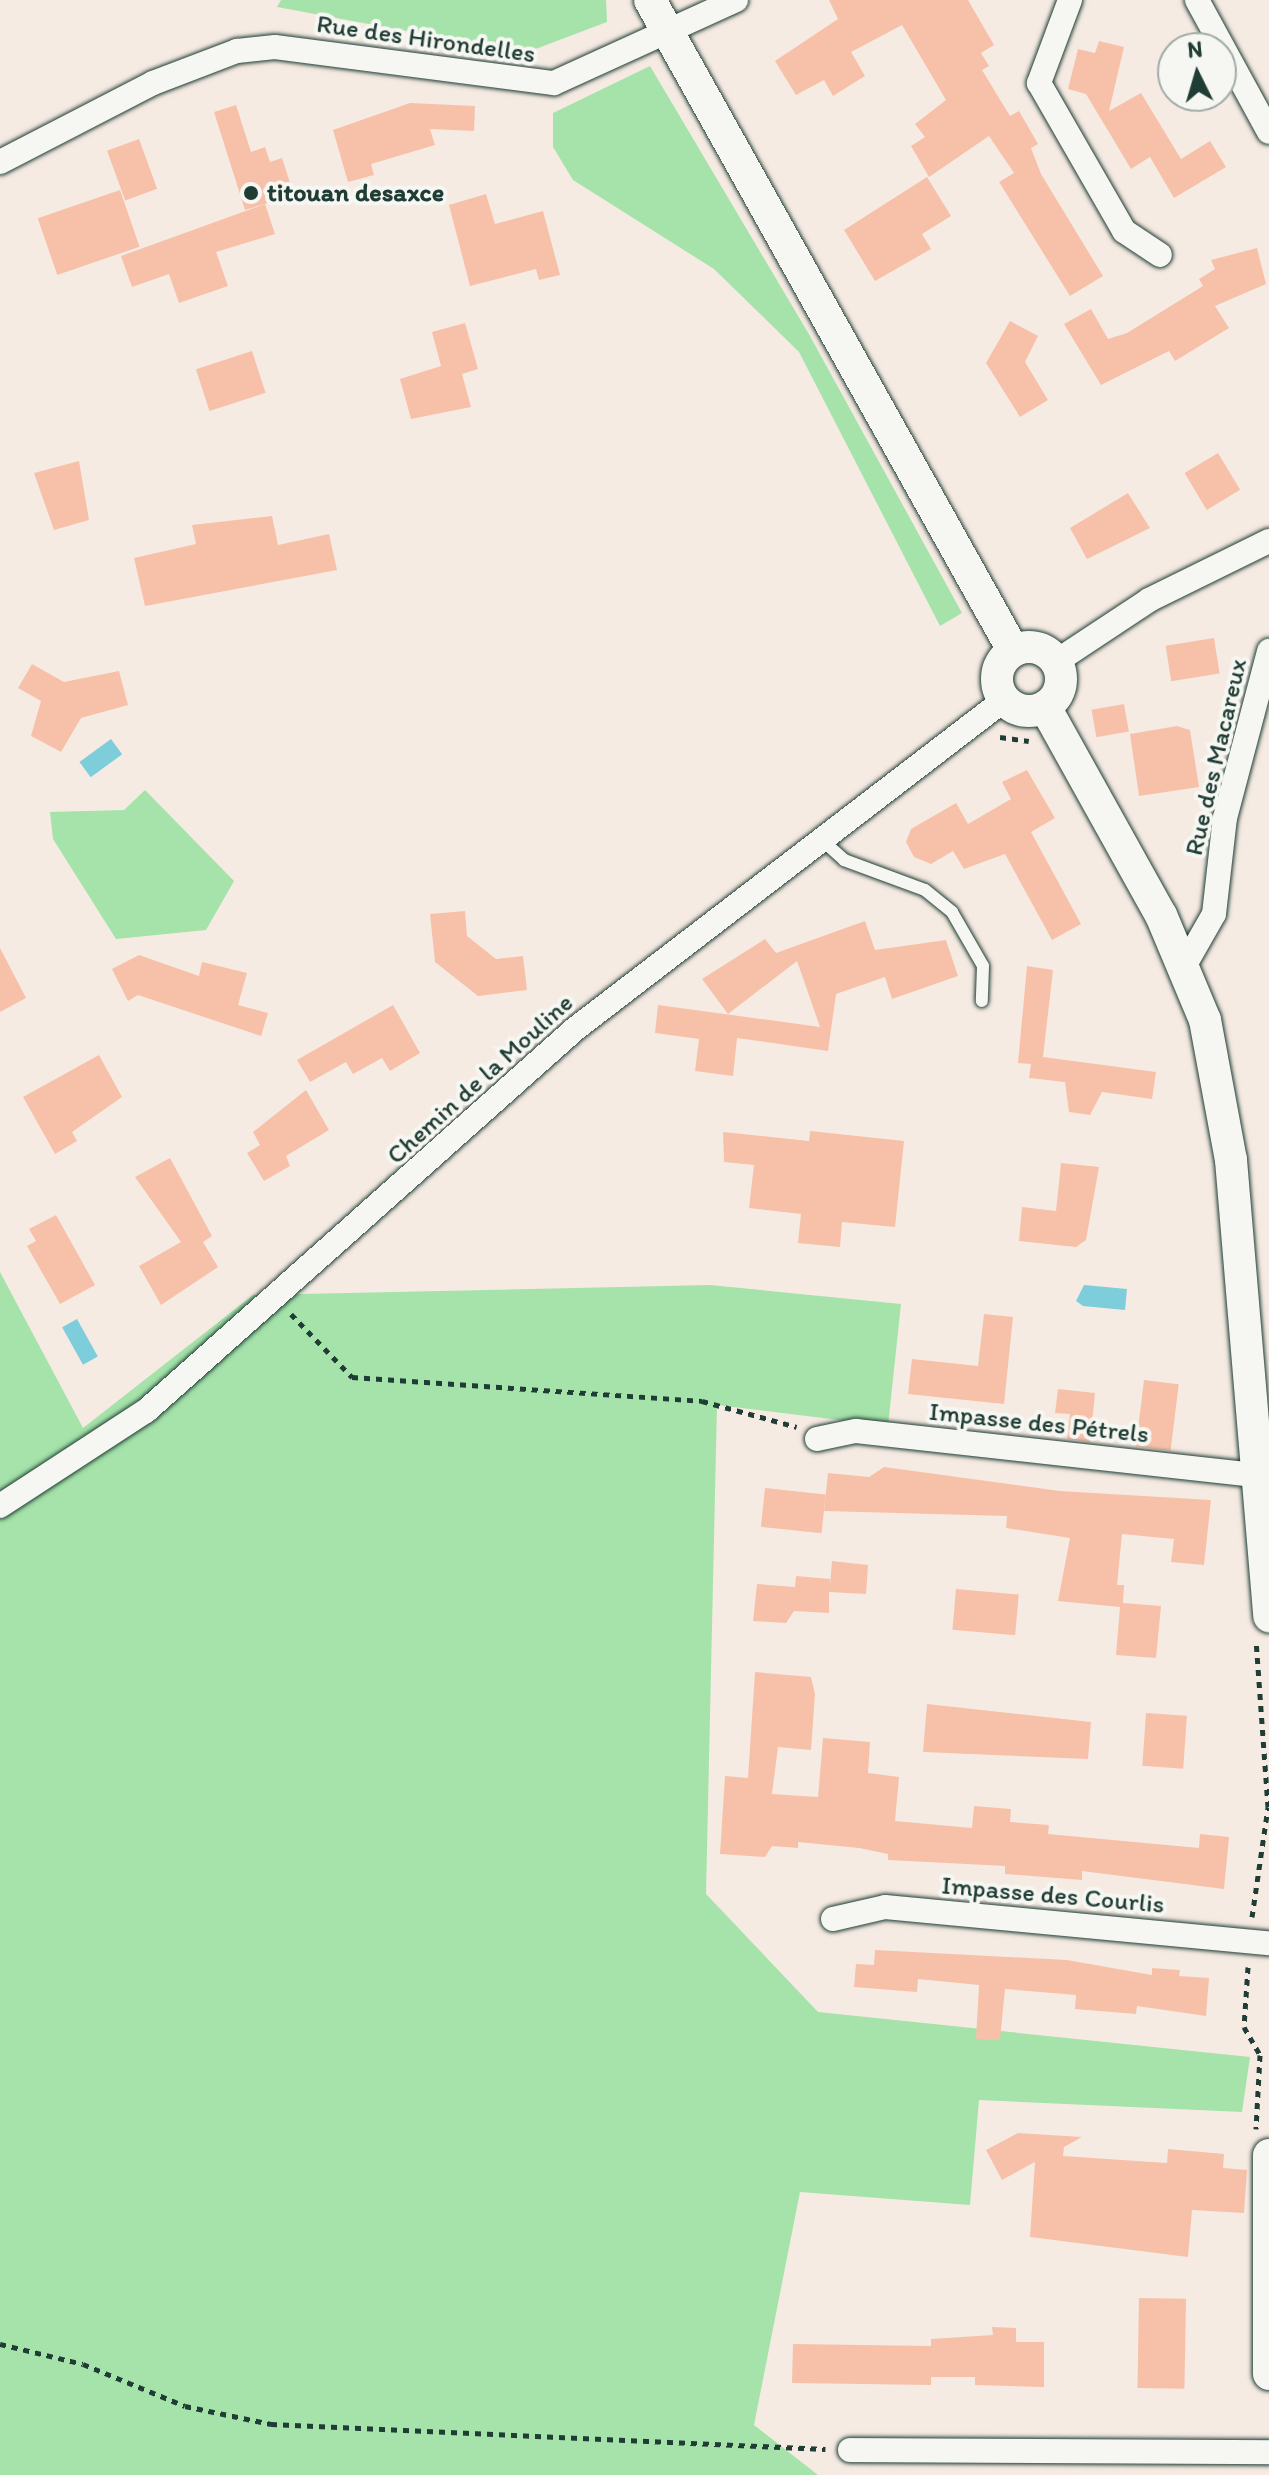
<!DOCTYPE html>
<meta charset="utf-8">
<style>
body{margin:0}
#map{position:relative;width:1269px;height:2475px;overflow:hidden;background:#f6ebe3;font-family:Itim,sans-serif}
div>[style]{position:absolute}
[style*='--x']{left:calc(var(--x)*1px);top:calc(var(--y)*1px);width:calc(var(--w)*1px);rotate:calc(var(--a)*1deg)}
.green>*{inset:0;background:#a5e3aa}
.water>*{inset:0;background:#7ecddb;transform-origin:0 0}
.building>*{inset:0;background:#f7c1a9;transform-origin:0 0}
.path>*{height:5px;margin-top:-2.5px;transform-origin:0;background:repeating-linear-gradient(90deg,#1f3d34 0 6px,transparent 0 12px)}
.roads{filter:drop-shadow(0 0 2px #1f3d34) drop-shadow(0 0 2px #1f3d34)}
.service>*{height:12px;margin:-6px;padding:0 6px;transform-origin:6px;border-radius:6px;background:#f6f6f2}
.minor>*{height:24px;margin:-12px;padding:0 12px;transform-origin:12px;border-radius:12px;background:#f6f6f2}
.secondary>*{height:32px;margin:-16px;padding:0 16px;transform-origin:16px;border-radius:16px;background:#f6f6f2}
.secondary>.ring{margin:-16px;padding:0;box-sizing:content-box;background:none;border:32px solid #f6f6f2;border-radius:50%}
.dots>*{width:22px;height:22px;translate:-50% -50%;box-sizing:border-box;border:4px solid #f6f6f2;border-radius:50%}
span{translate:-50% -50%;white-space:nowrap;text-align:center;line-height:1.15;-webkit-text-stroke:8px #f6f6f2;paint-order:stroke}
.street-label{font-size:26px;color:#1f3d34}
.poi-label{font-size:26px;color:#1f3d34;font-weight:700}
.left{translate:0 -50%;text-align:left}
.north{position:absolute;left:1157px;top:32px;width:80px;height:80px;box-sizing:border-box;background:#f6f6f2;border:2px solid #a0aca6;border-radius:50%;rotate:355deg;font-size:22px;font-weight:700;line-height:32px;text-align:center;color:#1f3d34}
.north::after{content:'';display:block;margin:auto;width:28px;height:36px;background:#1f3d34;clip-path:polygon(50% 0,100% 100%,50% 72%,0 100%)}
</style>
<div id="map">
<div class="green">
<div style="clip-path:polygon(281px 0,606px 0,607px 22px,525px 53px,277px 7px)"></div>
<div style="clip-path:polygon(650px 66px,810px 336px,962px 613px,940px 626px,799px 352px,714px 269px,573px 180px,553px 147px,553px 113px)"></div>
<div style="clip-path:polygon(145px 790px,234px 881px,206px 930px,116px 939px,53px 839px,50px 812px,124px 810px)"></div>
<div style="clip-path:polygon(0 1272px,83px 1428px,253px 1295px,710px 1285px,901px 1304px,888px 1426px,717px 1405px,706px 1894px,818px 2012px,1250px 2057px,1242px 2112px,979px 2100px,970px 2205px,800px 2192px,754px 2425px,818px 2475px,0 2475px)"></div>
</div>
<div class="water">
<div style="left:111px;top:739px;width:19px;height:39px;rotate:54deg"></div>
<div style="clip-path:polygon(1084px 1285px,1127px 1289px,1125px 1310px,1083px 1306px,1076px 1301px)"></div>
<div style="left:77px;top:1319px;width:43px;height:17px;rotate:61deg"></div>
</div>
<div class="building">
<div style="clip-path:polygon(829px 0,968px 0,994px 45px,981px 53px,989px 66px,982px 70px,1010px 116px,1019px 111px,1038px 144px,1031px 148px,1041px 174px,1103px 276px,1070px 296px,999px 182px,1014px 173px,989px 136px,929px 177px,911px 146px,925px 137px,915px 124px,946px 100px,902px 25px,851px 52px,865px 76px,833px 96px,824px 80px,796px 95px,775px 61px,838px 19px)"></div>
<div style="clip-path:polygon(1099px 41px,1124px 47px,1109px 111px,1141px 93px,1181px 159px,1210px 141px,1226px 167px,1174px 198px,1150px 157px,1131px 169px,1086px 94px,1068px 89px,1078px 49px,1095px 53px)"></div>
<div style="clip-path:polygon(410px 103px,475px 106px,474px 131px,430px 129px,435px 145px,371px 164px,374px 175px,348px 182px,333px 130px)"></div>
<div style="clip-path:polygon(236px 105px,251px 152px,265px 147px,270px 162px,282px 158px,294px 195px,245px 210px,214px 112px)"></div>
<div style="left:139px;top:139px;width:53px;height:34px;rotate:70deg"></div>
<div style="clip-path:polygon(927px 177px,951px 216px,922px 234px,931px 249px,875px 281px,844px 230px)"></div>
<div style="left:120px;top:190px;width:60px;height:87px;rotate:71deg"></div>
<div style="clip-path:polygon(486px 194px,495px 224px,543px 211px,560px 275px,539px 280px,536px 269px,470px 286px,449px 205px)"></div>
<div style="clip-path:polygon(265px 204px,275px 234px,216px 252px,228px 286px,179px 303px,169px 274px,132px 287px,121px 256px)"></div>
<div style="clip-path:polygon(1257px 248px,1266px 284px,1215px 306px,1229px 328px,1175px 361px,1169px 351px,1101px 385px,1064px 324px,1091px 309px,1108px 339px,1127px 333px,1203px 286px,1199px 279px,1215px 269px,1211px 260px)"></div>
<div style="clip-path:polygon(1010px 321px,1038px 336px,1025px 362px,1048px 400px,1020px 417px,986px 363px)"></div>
<div style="clip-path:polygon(465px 323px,478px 369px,462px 374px,471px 407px,411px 419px,400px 379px,441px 366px,432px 332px)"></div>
<div style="left:252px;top:351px;width:44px;height:59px;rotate:72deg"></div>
<div style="left:1218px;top:453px;width:43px;height:39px;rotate:59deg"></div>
<div style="clip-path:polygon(79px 461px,89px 520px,54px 530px,34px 473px)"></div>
<div style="clip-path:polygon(1128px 493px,1150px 528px,1087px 559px,1070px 528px)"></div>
<div style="clip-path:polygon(272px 516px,278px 545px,329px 534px,337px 570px,145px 606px,134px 558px,196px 544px,192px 525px)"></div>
<div style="left:1214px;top:638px;width:36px;height:49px;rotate:81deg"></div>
<div style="clip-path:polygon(32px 664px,64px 682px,119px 671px,128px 705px,81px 718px,61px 752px,31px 736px,41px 701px,18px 688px)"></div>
<div style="left:1124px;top:704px;width:28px;height:33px;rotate:80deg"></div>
<div style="clip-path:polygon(1177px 726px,1190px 730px,1199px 787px,1139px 796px,1130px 734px)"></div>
<div style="clip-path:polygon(1027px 770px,1055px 818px,1031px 832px,1081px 924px,1052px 940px,1005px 854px,964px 869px,953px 851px,931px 864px,914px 857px,906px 842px,911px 829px,956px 803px,968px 824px,1011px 799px,1002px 782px)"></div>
<div style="clip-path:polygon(465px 911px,467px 936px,496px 959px,523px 956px,527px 990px,478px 996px,435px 962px,430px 914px)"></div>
<div style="clip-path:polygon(865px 921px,875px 950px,946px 940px,958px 976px,892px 999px,885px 977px,836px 994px,828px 1051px,737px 1038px,733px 1076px,695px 1071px,699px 1039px,655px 1033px,658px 1005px,820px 1027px,797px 961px,728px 1014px,702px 979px,765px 939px,776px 953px)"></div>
<div style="clip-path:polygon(0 948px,26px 998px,0 1012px)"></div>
<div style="clip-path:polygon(139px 955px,199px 976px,202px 962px,247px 973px,238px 1005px,268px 1013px,261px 1036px,138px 995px,128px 1001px,112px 969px)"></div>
<div style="clip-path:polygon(1027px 966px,1053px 970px,1043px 1057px,1156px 1072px,1152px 1099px,1102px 1092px,1090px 1115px,1069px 1112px,1065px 1082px,1029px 1078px,1031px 1064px,1018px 1063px)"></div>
<div style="clip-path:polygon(393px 1005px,420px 1053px,390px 1071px,382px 1058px,353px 1074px,346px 1062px,310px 1082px,297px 1060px)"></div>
<div style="clip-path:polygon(99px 1055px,122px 1097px,72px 1132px,77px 1141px,55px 1154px,23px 1097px)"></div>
<div style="clip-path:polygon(306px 1090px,329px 1130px,286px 1156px,290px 1166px,264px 1181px,247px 1153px,260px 1145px,253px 1132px)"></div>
<div style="clip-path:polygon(810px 1131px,904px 1141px,895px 1227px,842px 1222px,840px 1247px,798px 1243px,801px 1214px,749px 1208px,754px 1165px,724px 1162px,723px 1132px,809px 1141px)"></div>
<div style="clip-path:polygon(170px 1158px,212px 1236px,203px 1242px,218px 1267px,161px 1305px,139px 1266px,181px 1242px,135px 1177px)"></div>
<div style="clip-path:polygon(1061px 1163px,1099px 1167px,1086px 1240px,1076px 1247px,1019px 1241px,1022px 1207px,1056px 1211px)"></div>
<div style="clip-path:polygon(56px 1215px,95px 1285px,60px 1304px,27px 1246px,36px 1241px,29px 1229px)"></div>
<div style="clip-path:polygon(984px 1314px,1013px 1317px,1004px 1404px,908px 1394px,912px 1359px,978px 1366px)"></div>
<div style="left:1144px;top:1380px;width:35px;height:67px;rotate:7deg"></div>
<div style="clip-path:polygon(1058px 1389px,1095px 1393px,1090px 1442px,1067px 1439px,1070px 1414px,1055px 1413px)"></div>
<div style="clip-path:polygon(884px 1467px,1060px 1491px,1211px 1500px,1204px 1565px,1171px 1562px,1174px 1539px,1122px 1534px,1117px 1585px,1124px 1585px,1123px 1603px,1161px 1606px,1156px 1658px,1116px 1655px,1120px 1607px,1058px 1601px,1070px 1538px,1006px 1528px,1007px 1516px,824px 1511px,828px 1473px,869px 1477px)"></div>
<div style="left:765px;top:1488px;width:61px;height:39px;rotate:6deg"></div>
<div style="clip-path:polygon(832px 1561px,868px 1565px,866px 1594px,829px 1592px,829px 1613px,794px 1611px,786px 1623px,753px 1621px,757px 1584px,795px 1587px,796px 1576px,830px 1579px,830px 1585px)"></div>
<div style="left:956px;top:1589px;width:63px;height:41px;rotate:5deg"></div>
<div style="clip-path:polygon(755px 1672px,811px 1677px,815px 1694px,811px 1750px,778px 1747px,772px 1794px,818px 1797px,823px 1738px,870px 1742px,868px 1773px,899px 1777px,895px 1821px,972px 1828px,974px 1806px,1011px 1809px,1010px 1822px,1049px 1825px,1048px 1834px,1199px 1848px,1200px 1834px,1229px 1837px,1224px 1889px,1082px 1871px,1082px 1880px,1005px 1874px,1005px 1866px,888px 1860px,888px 1854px,859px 1848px,798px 1842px,798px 1848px,772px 1846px,765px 1857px,720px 1854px,725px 1776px,748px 1778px)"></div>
<div style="clip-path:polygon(927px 1704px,1091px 1722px,1088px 1759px,923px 1752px)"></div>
<div style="left:1146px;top:1713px;width:41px;height:53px;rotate:4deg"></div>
<div style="clip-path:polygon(875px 1950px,1067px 1960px,1152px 1975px,1152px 1968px,1180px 1970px,1179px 1976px,1209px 1978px,1206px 2016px,1137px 2006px,1136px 2014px,1075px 2009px,1076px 1995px,1005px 1989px,1000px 2040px,976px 2039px,979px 1985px,918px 1979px,917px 1992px,854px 1987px,856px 1964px,874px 1965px)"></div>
<div style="clip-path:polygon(1018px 2133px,1082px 2137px,1064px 2147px,1063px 2156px,1167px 2163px,1168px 2149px,1224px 2154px,1223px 2168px,1247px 2170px,1244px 2213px,1192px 2210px,1188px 2257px,1030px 2237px,1035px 2162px,1002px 2180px,986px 2150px)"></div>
<div style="left:1139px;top:2298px;width:47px;height:90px;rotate:1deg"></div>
<div style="clip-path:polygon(992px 2327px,1016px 2328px,1016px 2342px,1044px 2342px,1044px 2387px,975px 2385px,975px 2377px,931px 2377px,931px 2385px,792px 2383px,793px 2344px,931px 2346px,931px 2339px,993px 2335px)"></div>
</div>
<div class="path">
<div style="--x:1000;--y:737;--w:29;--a:8"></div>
<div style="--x:291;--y:1314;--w:88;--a:45.9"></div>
<div style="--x:352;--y:1377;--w:351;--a:3.9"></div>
<div style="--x:702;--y:1401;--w:98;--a:15.3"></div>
<div style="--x:1252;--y:1917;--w:111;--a:-81.7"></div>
<div style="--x:1268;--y:1807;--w:166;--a:-94.1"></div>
<div style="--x:1248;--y:1967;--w:60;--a:93.8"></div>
<div style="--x:1244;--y:2027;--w:32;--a:60"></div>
<div style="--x:1260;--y:2055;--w:74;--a:93.1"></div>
<div style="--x:0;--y:2344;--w:85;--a:13.5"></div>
<div style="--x:83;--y:2364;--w:110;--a:22.4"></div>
<div style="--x:185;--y:2406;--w:88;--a:11.8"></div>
<div style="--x:271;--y:2424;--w:555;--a:2.58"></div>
</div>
<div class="roads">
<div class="service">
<div style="--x:822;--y:840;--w:30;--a:42"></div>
<div style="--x:844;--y:860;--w:86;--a:20.3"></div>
<div style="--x:925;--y:890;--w:35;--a:39"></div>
<div style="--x:952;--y:912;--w:62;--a:60.1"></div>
<div style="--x:983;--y:966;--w:35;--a:92"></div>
</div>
<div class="minor">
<div style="--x:1070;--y:0;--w:89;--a:110.5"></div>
<div style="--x:1039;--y:83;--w:171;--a:60.1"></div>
<div style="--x:1124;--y:231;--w:43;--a:33.7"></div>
<div style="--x:1197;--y:0;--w:150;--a:61.4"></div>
<div style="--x:0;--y:162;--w:172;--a:-27.3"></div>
<div style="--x:153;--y:83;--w:90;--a:-20.9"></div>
<div style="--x:237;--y:51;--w:38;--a:-6"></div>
<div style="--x:275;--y:47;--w:281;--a:7.4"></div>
<div style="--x:554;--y:83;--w:200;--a:-24.5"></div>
<div style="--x:1057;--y:661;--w:110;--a:-33.5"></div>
<div style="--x:1149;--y:600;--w:134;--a:-26.2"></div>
<div style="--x:1186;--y:963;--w:56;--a:-60.3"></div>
<div style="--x:1214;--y:914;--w:97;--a:-83.5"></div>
<div style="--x:1225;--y:818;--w:173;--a:-75.2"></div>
<div style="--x:817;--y:1439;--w:40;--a:-12"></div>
<div style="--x:856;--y:1431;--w:401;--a:6.3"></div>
<div style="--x:0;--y:1506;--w:174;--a:-33.1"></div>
<div style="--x:146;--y:1411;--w:574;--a:-41.68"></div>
<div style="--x:575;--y:1029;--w:541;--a:-37.48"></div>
<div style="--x:833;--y:1919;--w:53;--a:-13"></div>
<div style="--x:885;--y:1907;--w:386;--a:5.4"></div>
<div style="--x:850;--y:2450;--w:419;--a:0.3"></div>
</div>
<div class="secondary">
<div style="--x:650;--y:0;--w:744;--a:60.82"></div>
<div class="ring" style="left:997px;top:647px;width:32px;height:32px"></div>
<div style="--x:1045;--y:707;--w:238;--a:60.9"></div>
<div style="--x:1161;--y:915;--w:114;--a:67.3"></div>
<div style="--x:1205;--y:1020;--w:142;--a:79.5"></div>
<div style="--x:1231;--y:1160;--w:458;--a:85.2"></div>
<div style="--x:1269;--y:2155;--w:219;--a:90"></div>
</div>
</div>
<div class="dots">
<div style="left:251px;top:193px;background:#1f3d34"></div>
</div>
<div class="street-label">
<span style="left:426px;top:39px;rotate:8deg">Rue des Hirondelles</span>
<span style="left:1216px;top:757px;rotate:-77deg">Rue des Macareux</span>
<span style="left:480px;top:1079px;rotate:-42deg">Chemin de la Mouline</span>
<span style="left:1039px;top:1423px;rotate:6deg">Impasse des Pétrels</span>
<span style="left:1053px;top:1895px;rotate:5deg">Impasse des Courlis</span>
</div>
<div class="poi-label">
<span class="left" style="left:267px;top:193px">titouan desaxce</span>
</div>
<div class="north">N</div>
</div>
